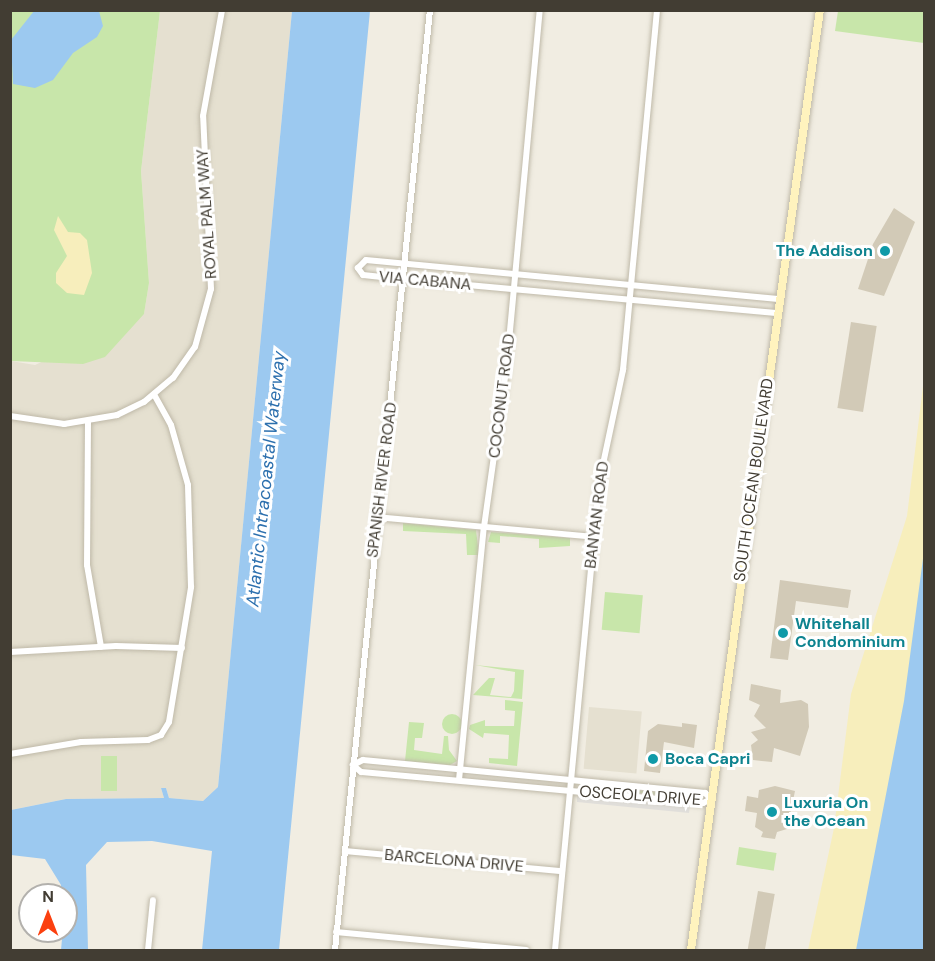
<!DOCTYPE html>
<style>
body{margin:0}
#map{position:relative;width:935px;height:961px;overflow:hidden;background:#f1ede2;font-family:"DM Sans",sans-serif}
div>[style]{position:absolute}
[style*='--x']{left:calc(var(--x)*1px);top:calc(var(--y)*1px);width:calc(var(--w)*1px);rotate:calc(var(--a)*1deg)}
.residential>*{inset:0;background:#e5e0d0;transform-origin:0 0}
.green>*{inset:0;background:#c8e6aa;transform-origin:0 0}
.round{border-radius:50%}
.sand>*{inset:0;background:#f7eebc}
.parking>*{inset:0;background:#e1dfdb}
.water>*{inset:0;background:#9cc9f0}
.building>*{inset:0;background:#d2cab7;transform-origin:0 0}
.roads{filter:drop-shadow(0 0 2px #bfb9a8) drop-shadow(0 0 2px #bfb9a8)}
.minor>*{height:6px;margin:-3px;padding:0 3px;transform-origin:3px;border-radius:3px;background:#fff}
.secondary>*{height:8px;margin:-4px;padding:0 4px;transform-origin:4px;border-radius:4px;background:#fff3be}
.dots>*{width:16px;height:16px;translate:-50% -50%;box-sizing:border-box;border:3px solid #fff;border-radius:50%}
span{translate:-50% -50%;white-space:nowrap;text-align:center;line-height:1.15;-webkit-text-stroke:6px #fff;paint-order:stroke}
.street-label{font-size:16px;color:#423d33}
.culture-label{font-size:16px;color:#0d838f;font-weight:700}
.right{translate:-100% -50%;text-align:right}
.left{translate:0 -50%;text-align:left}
.water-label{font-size:18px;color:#2d70ae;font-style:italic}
.frame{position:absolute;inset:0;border:12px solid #423d33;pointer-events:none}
.north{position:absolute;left:18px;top:883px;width:60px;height:60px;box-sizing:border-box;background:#fff;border:2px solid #b3b1ad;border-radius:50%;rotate:0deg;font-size:16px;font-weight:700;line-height:24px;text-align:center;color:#423d33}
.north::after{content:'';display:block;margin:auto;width:21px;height:27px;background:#fb400f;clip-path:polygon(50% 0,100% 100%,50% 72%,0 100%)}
</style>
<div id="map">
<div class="residential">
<div style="clip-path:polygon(160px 11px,292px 11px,218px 787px,203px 801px,169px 798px,166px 788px,161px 788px,164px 798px,66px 799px,11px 810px,11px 361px,35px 365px,144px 314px,149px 283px,141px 171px)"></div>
<div style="left:589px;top:707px;width:53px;height:62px;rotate:5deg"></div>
</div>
<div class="green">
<div style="clip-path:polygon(10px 11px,160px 11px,141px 171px,149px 283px,144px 314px,105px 357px,83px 364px,11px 361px)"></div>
<div style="clip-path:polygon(838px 11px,924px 11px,924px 43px,835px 31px)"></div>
<div style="clip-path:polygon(403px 523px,476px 530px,479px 555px,467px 555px,466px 534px,403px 531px)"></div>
<div style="clip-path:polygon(491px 532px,570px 538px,570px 546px,539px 548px,539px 539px,500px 536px,500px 543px,488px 542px)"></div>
<div style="left:605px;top:592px;width:38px;height:38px;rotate:5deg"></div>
<div style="clip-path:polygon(475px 665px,524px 670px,522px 699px,473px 695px,489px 678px,495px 678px,490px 695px,511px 697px,514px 691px,515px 672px)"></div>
<div style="clip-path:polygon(505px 700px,523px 702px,517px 766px,489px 763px,489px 758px,508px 759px,509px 735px,484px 733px,483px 738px,469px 729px,470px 725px,485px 720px,485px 726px,514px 726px,515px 711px,505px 710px)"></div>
<div class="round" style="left:442px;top:714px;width:20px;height:20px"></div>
<div style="clip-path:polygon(409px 722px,424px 723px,422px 738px,415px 738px,414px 750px,442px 754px,444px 736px,448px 736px,449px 750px,457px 761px,450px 765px,405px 761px)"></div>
<div style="left:101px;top:756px;width:16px;height:35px"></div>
<div style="clip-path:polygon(581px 785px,701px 797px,702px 798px,580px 788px)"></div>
<div style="left:739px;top:847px;width:38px;height:18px;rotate:9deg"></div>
</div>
<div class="sand">
<div style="clip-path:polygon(58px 216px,68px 232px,80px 233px,87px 240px,92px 273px,84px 295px,67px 293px,56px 283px,56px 273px,67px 256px,54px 230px)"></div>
<div style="clip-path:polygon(924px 378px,924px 950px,808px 950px,834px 828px,851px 694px,907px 516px)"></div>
</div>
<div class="parking">
<div style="clip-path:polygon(577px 796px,580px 796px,690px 806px,689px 813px,577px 802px)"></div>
</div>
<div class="water">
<div style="clip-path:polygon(99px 11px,103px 26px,97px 37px,73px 53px,53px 80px,35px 88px,13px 84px,11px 40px,34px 11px)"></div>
<div style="clip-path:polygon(292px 11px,370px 11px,279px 950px,202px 950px,212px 851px,152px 841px,107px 842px,86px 865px,88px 950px,61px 950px,66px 895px,61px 895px,61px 885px,45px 859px,11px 855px,11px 810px,66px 799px,164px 798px,161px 788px,166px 788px,169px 798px,203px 801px,218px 787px)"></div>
<div style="clip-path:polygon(924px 551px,924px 950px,856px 950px,904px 701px)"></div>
</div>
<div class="building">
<div style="clip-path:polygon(894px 208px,915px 222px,884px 296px,858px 289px,873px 244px)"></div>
<div style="left:851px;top:322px;width:26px;height:87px;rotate:9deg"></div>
<div style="clip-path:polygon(780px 580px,851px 590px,848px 608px,796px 601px,788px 660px,770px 658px)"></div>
<div style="clip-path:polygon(751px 684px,781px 690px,780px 703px,801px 700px,808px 704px,809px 727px,800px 756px,774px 748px,772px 762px,753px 760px,751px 745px,758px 740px,751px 732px,766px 728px,754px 716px,760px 705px,749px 700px)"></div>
<div style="clip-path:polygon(682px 723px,697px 725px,694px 748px,664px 742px,660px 773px,644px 771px,648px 731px,658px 724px,682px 727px)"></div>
<div style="clip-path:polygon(775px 786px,795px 791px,787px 829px,777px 832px,775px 839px,761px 837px,763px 832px,755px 827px,757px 813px,745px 811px,747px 796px,758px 798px,759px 790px)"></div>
<div style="left:758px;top:891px;width:17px;height:61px;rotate:10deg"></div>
</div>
<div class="roads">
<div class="minor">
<div style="--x:776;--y:313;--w:387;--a:-174.8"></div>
<div style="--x:391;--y:278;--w:28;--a:-174"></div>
<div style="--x:363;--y:275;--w:9;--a:-126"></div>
<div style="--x:358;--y:268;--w:11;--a:-45"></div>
<div style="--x:366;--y:260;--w:414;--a:5.4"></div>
<div style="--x:10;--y:416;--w:55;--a:8.4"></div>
<div style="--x:64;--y:424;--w:54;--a:-9.6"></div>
<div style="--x:117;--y:415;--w:30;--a:-26"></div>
<div style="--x:144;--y:402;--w:38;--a:-40"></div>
<div style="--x:173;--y:378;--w:38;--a:-55"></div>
<div style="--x:195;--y:347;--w:60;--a:-74.6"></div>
<div style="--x:211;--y:289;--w:173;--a:-92.6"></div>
<div style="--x:203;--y:116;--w:108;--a:-79.8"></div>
<div style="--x:88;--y:422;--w:143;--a:90.4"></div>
<div style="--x:87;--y:565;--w:83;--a:80.3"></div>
<div style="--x:376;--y:517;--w:219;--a:5.2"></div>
<div style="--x:10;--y:652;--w:106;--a:-3.2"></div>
<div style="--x:116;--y:646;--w:66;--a:1.7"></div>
<div style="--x:10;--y:754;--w:72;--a:-9.6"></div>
<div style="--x:81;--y:742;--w:67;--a:-1.7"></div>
<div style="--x:148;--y:740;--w:14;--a:-21"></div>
<div style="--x:161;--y:735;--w:15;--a:-58"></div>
<div style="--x:169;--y:722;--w:137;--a:-80.7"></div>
<div style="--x:191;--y:587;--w:102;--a:-91.7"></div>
<div style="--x:188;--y:485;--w:62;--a:-105.8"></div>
<div style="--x:171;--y:425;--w:35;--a:-119"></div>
<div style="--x:363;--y:760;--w:344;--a:5.5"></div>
<div style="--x:705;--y:793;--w:8;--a:45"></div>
<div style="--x:711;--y:799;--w:9;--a:153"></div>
<div style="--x:703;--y:803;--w:343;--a:-174.8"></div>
<div style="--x:361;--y:772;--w:11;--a:-139"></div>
<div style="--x:353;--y:765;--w:11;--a:-27"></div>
<div style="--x:459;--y:780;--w:254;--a:-84.4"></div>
<div style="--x:484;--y:527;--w:166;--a:-82"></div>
<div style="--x:507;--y:363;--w:355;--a:-84.7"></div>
<div style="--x:345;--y:851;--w:218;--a:5.3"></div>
<div style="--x:336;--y:932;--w:191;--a:5.4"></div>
<div style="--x:148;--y:950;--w:50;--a:-84.3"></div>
<div style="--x:335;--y:950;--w:945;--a:-84.23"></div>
<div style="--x:555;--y:950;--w:469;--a:-84.6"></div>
<div style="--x:599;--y:483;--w:116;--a:-78"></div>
<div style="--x:623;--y:370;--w:362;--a:-84.6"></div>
</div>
<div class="secondary">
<div style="--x:691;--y:950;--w:949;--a:-82.19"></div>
</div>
</div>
<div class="dots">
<div style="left:885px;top:251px;background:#0f9aa8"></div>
<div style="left:783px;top:633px;background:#0f9aa8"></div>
<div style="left:653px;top:759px;background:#0f9aa8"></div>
<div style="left:772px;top:812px;background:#0f9aa8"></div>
</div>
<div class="street-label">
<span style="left:207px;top:214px;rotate:-94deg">ROYAL PALM WAY</span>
<span style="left:425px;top:281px;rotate:5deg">VIA CABANA</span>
<span style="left:502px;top:396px;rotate:-83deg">COCONUT ROAD</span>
<span style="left:382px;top:480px;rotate:-83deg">SPANISH RIVER ROAD</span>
<span style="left:754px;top:480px;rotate:-82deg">SOUTH OCEAN BOULEVARD</span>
<span style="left:597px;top:515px;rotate:-83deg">BANYAN ROAD</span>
<span style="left:640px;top:796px;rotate:4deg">OSCEOLA DRIVE</span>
<span style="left:454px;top:861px;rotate:5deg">BARCELONA DRIVE</span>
</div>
<div class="culture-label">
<span class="right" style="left:873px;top:251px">The Addison</span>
<span class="left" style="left:795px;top:633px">Whitehall<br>Condominium</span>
<span class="left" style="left:665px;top:759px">Boca Capri</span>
<span class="left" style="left:784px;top:812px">Luxuria On<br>the Ocean</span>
</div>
<div class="water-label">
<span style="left:266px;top:479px;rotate:-84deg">Atlantic Intracoastal Waterway</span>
</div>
<div class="frame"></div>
<div class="north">N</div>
</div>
